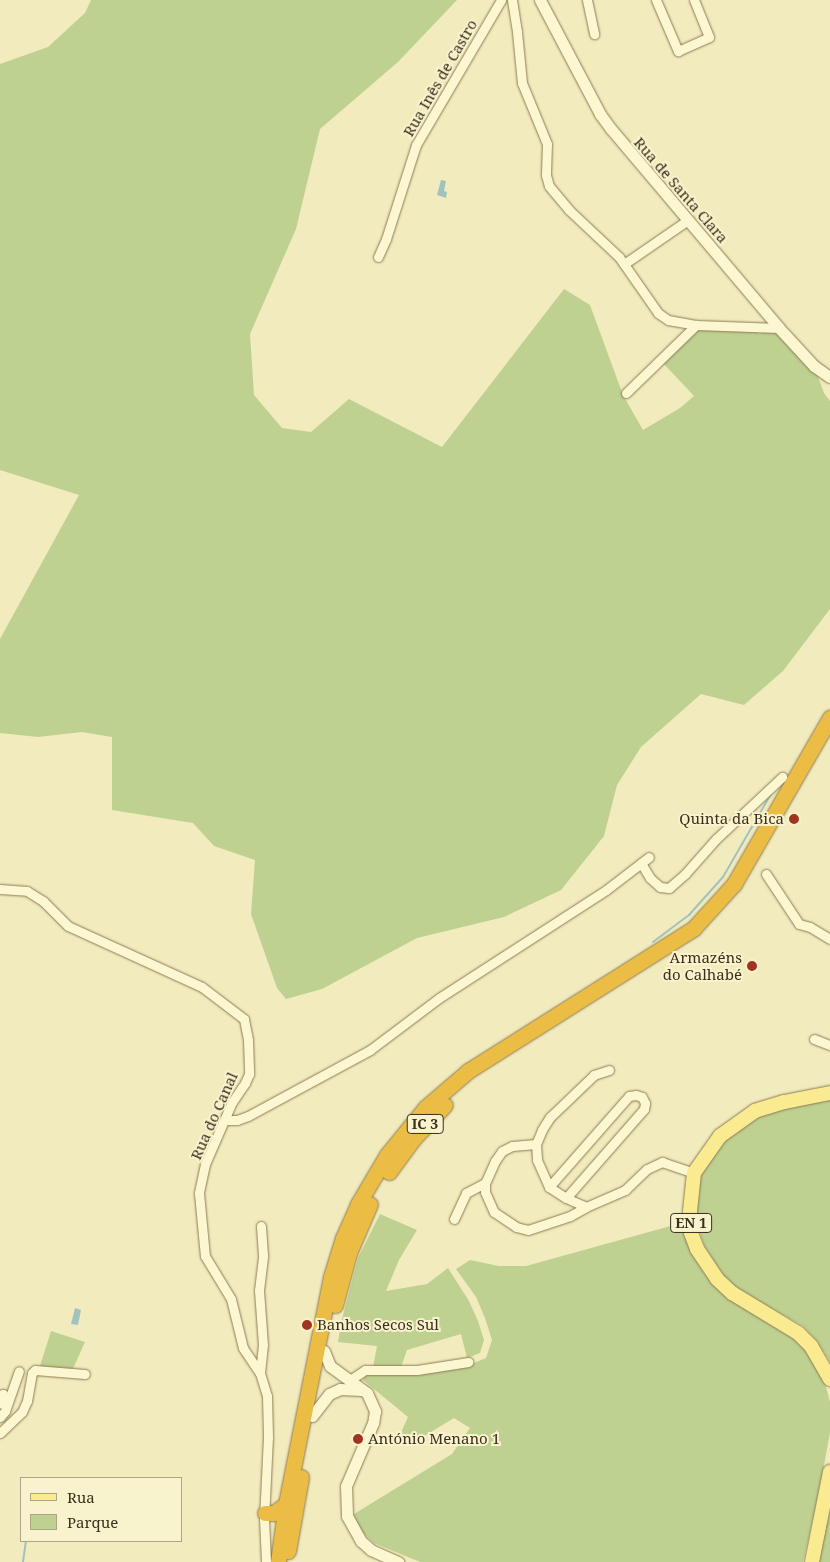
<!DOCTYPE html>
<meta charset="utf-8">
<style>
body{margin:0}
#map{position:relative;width:830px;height:1562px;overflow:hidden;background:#f2ebbd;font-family:"Noto Serif",serif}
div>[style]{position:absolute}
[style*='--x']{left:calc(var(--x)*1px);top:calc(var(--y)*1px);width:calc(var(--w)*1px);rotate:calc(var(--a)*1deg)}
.green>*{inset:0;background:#bed190}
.water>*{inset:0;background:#a1c3be}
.stream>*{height:2px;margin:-1px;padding:0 1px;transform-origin:1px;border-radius:1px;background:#a1c3be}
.roads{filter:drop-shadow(0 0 1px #8b7b54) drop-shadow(0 0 1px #8b7b54)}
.street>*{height:9px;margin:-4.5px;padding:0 4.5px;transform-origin:4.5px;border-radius:4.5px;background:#fcf6d1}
.secondary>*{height:11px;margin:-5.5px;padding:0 5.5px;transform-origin:5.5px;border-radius:5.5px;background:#fcf6d1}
.primary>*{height:14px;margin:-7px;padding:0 7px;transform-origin:7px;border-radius:7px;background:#faea90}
.highway>*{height:15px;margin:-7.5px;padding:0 7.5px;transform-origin:7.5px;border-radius:7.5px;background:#ebbd44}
.dots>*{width:14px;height:14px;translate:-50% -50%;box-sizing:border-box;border:2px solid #f9f3cd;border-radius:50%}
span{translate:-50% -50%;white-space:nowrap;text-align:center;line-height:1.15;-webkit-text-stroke:4px #f9f3cd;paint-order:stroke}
.shield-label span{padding:1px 4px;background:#f9f3cd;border:1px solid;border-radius:4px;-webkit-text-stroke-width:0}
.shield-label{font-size:14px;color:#392f1b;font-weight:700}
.street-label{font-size:15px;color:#392f1b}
.poi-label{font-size:15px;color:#392f1b}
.right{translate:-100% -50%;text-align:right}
.left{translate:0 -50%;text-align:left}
.legend{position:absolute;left:20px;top:1477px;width:162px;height:65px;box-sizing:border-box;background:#f9f3cd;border:1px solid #aca586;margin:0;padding:6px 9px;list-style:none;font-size:15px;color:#392f1b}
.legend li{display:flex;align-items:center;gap:10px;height:25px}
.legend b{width:25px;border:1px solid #aca586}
</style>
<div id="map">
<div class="green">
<div style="clip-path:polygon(91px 0,457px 0,398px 62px,320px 129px,296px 229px,250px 334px,254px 395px,282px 428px,311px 432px,349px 399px,442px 447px,564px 289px,590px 305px,623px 395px,643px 430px,680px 408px,694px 396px,663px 363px,701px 327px,758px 329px,759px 334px,779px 328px,814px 366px,824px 393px,830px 401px,830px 609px,783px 671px,744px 705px,701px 694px,641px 747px,617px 785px,604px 836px,561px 890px,504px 917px,417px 938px,322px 989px,286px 999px,277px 988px,251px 914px,255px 860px,214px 846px,193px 823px,112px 810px,112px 737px,82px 732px,38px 737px,0 733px,0 639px,79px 495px,0 470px,0 64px,48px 47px,85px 13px)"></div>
<div style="clip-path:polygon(830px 1099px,830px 1362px,817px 1341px,803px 1326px,736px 1288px,722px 1274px,704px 1245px,699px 1230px,696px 1212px,700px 1175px,724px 1140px,757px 1117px,786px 1108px)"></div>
<div style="clip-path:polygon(380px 1214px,417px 1230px,399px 1260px,386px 1291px,427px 1284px,448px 1268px,469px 1301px,478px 1321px,484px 1340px,480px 1353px,467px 1358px,461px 1334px,407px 1350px,401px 1367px,373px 1367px,377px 1346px,338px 1342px,342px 1319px,358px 1258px)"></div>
<div style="clip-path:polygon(685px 1222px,691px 1251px,712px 1283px,794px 1338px,806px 1350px,825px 1383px,830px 1402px,830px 1432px,820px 1488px,803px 1562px,420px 1562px,374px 1543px,359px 1529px,354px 1514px,452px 1454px,470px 1428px,454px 1418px,411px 1444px,399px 1437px,408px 1417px,363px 1380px,365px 1373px,417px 1374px,443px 1371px,469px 1365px,486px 1358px,492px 1340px,485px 1318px,476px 1297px,456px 1269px,470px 1260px,499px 1266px,526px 1266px)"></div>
<div style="clip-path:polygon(51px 1331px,85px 1342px,72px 1371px,40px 1366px)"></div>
<div style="clip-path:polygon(830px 1501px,830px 1562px,816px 1562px)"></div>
</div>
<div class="water">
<div style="clip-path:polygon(441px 180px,446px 181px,444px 191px,447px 192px,446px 198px,437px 195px)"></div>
<div style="clip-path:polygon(75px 1308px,81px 1310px,78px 1325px,71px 1324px)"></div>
</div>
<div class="stream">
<div style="--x:653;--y:942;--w:45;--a:-36.9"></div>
<div style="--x:689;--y:915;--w:51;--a:-48.2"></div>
<div style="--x:723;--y:877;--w:96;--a:-60"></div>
<div style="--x:23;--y:1562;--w:21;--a:-82"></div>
</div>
<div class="roads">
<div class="street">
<div style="--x:512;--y:0;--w:32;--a:81"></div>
<div style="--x:517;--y:32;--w:51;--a:84.4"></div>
<div style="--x:522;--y:83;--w:66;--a:67.7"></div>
<div style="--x:547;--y:144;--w:31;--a:92"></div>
<div style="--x:546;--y:175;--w:11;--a:75"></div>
<div style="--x:549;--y:186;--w:31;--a:50"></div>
<div style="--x:569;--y:210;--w:69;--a:43.2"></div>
<div style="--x:619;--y:257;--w:68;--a:55.1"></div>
<div style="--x:658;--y:313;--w:12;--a:35"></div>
<div style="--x:668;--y:320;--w:28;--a:10"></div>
<div style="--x:696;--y:325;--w:83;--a:2.1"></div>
<div style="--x:587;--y:0;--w:35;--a:78"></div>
<div style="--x:656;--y:0;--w:56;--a:66.7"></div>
<div style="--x:678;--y:51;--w:34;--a:-24"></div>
<div style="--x:709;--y:37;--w:40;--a:-112"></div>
<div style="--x:378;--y:257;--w:20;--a:-66"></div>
<div style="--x:386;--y:239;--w:99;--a:-72.3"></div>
<div style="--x:416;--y:145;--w:168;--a:-59.6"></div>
<div style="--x:624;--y:264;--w:78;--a:-34.5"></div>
<div style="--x:626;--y:393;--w:98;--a:-44.2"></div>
<div style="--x:641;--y:863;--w:17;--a:59"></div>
<div style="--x:650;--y:878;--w:13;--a:42"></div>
<div style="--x:660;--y:887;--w:9;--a:6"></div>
<div style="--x:669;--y:888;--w:21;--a:-41"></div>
<div style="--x:685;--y:874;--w:47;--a:-48.5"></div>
<div style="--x:716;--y:839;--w:91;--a:-43.2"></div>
<div style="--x:766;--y:874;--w:60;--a:56.6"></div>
<div style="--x:799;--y:924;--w:11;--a:15"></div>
<div style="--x:810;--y:927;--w:23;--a:31"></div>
<div style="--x:0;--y:889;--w:27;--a:4"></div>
<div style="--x:27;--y:891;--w:19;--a:32"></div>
<div style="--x:43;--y:901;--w:35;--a:45"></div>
<div style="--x:68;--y:926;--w:147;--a:24.5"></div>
<div style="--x:202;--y:987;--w:53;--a:37.3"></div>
<div style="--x:244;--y:1019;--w:21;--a:79"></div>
<div style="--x:248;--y:1040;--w:34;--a:88"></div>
<div style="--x:249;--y:1074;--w:10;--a:114"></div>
<div style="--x:245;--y:1083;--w:23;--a:124"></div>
<div style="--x:232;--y:1102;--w:68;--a:113.5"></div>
<div style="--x:205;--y:1164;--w:30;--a:102"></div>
<div style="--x:199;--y:1193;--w:63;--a:84.6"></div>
<div style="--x:205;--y:1256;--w:50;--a:58.8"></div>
<div style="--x:231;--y:1299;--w:50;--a:76.2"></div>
<div style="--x:243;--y:1348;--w:30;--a:56"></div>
<div style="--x:260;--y:1373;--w:24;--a:73"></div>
<div style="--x:267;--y:1396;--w:41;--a:88.6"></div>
<div style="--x:268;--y:1437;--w:82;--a:92.8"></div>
<div style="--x:264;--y:1519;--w:43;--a:87.3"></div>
<div style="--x:814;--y:1039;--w:17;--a:21"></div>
<div style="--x:609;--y:1070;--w:16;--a:162"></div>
<div style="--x:594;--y:1075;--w:61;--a:136.3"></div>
<div style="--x:550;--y:1117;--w:15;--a:122"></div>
<div style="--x:542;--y:1130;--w:15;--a:113"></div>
<div style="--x:536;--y:1144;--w:16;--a:86"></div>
<div style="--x:537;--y:1160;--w:30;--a:66"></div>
<div style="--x:549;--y:1187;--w:20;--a:33"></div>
<div style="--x:566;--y:1198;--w:22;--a:24"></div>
<div style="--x:586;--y:1207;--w:43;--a:-23.6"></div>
<div style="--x:625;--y:1190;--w:30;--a:-44"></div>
<div style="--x:647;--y:1169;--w:17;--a:-25"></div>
<div style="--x:662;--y:1162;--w:34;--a:19"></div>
<div style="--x:225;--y:1120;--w:12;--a:0"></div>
<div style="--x:237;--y:1120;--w:12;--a:-20"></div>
<div style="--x:248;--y:1116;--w:139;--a:-28.4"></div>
<div style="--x:370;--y:1050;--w:86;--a:-37"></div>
<div style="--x:439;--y:998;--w:199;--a:-32.9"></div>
<div style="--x:606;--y:890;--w:54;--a:-37.5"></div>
<div style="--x:536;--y:1144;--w:24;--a:175"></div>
<div style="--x:512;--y:1146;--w:11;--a:153"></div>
<div style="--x:502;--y:1151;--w:12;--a:125"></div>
<div style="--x:495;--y:1161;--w:24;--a:114"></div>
<div style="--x:485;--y:1183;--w:9;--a:90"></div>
<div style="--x:485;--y:1192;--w:22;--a:66"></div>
<div style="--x:494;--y:1212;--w:27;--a:34"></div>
<div style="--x:516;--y:1227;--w:12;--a:14"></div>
<div style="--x:528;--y:1230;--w:44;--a:-18.4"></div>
<div style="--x:570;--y:1216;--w:18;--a:-29"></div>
<div style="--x:549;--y:1187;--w:121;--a:-48.7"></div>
<div style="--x:629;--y:1096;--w:7;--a:-8"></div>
<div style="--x:636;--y:1095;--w:6;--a:18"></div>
<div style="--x:642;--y:1097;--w:7;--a:63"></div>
<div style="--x:645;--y:1103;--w:6;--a:99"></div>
<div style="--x:644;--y:1109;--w:118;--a:131.2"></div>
<div style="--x:454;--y:1219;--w:29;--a:-65"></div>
<div style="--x:466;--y:1193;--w:21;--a:-28"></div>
<div style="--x:260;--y:1373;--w:28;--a:-84"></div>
<div style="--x:263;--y:1345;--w:55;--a:-94.2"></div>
<div style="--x:259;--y:1290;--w:35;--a:-83"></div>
<div style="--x:263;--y:1255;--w:29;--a:-94"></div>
<div style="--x:350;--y:1380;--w:18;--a:-34"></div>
<div style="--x:365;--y:1370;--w:52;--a:0"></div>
<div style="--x:417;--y:1370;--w:52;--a:-8.9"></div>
<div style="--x:0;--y:1395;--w:3;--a:-18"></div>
<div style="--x:3;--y:1394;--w:10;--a:107"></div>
<div style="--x:0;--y:1417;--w:8;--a:-50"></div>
<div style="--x:5;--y:1411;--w:42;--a:-70.7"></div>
<div style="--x:0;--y:1433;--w:30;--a:-44"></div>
<div style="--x:22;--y:1412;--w:12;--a:-66"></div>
<div style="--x:27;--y:1401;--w:28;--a:-80"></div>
<div style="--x:32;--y:1373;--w:4;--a:-45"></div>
<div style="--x:35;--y:1370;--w:50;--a:4.6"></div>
</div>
<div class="secondary">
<div style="--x:540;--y:0;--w:129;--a:62.2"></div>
<div style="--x:600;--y:114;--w:19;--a:54"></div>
<div style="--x:611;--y:129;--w:260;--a:49.8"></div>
<div style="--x:779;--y:328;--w:52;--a:47.4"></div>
<div style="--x:814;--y:366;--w:19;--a:35"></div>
<div style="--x:324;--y:1351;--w:16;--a:68"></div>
<div style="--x:330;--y:1366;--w:46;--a:36.1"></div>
<div style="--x:367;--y:1393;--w:20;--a:66"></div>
<div style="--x:375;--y:1411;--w:12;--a:99"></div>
<div style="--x:373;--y:1423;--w:69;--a:113.2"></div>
<div style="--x:346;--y:1486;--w:30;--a:88"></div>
<div style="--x:347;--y:1516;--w:29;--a:61"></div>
<div style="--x:361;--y:1541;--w:13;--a:42"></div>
<div style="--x:371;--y:1550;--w:30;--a:24"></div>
<div style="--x:312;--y:1416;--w:28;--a:-52"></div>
<div style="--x:329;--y:1394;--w:12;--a:-24"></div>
<div style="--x:340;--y:1389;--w:21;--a:3"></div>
</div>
<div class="primary">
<div style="--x:830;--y:1093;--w:47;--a:168.9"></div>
<div style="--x:784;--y:1102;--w:30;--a:163"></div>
<div style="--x:755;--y:1111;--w:43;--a:144.5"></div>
<div style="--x:720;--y:1136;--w:45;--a:125.1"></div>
<div style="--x:694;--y:1173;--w:39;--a:96"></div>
<div style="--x:690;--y:1212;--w:21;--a:87"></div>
<div style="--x:691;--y:1233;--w:17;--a:69"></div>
<div style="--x:697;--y:1249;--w:36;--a:56"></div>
<div style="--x:717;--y:1279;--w:21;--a:43"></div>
<div style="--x:732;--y:1293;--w:77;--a:31.2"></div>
<div style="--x:798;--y:1333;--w:18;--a:45"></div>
<div style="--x:811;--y:1346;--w:38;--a:60"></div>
<div style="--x:812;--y:1562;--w:92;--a:-78.7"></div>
</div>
<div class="highway">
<div style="--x:389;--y:1172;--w:42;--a:-53.7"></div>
<div style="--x:414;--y:1138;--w:45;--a:-46.8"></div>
<div style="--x:335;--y:1305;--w:54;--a:-74.9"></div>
<div style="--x:349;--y:1253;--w:53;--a:-66.8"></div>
<div style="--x:265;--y:1513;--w:9;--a:0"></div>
<div style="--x:274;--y:1513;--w:15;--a:-37"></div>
<div style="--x:288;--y:1551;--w:75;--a:-80"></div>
<div style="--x:278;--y:1562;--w:59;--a:-82.1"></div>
<div style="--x:286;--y:1504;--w:231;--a:-78.8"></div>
<div style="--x:331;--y:1277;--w:41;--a:-72.9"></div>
<div style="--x:343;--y:1238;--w:37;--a:-66"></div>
<div style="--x:358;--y:1204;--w:57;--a:-59.4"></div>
<div style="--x:387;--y:1155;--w:60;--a:-51"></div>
<div style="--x:425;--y:1108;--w:57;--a:-40.7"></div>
<div style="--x:468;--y:1071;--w:267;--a:-32.3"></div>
<div style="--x:694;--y:928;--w:59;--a:-47.7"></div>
<div style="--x:734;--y:884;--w:192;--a:-60"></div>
</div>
</div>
<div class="dots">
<div style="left:794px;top:819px;background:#a0341f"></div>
<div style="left:752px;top:966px;background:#a0341f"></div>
<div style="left:307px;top:1325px;background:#a0341f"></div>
<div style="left:358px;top:1439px;background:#a0341f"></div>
</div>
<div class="shield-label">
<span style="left:425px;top:1124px">IC 3</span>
<span style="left:691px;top:1223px">EN 1</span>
</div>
<div class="street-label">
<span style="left:440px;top:78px;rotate:-60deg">Rua Inês de Castro</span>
<span style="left:681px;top:190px;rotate:49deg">Rua de Santa Clara</span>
<span style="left:214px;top:1116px;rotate:-66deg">Rua do Canal</span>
</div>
<div class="poi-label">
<span class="right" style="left:784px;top:819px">Quinta da Bica</span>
<span class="right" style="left:742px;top:966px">Armazéns<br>do Calhabé</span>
<span class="left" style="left:317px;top:1325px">Banhos Secos Sul</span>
<span class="left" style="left:368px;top:1439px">António Menano 1</span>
</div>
<ul class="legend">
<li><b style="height:6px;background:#faea90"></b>Rua</li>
<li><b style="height:14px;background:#bed190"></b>Parque</li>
</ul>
</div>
